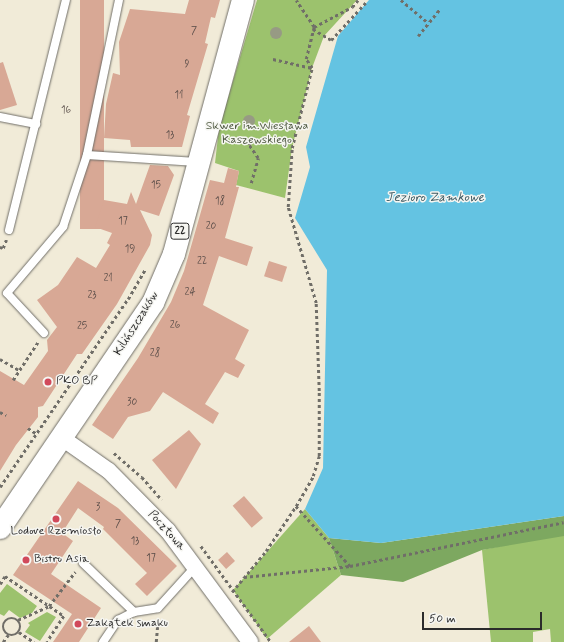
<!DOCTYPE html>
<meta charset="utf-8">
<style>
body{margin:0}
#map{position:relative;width:564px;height:642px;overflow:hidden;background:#f1ebd8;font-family:Mynerve,sans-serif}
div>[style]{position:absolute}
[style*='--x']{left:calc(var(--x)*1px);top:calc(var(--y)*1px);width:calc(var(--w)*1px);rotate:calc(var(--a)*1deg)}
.green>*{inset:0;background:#9cc26d}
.forest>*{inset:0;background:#7da860}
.water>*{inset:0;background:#64c3e2}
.building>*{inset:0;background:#d8a895;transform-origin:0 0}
.path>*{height:2.5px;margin-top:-1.25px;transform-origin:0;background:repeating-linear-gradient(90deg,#706e68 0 3px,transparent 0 6px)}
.path>.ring{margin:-1.25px;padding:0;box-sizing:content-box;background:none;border:2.5px solid #706e68;border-radius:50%}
.roads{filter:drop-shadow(0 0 1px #706e68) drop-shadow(0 0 1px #706e68)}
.lane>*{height:8px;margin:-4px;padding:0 4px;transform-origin:4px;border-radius:4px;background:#fff}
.street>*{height:16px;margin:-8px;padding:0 8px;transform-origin:8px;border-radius:8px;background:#fff}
.primary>*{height:22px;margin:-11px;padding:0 11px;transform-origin:11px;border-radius:11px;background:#fff}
.trees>*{width:12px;height:12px;margin:-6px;border-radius:50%;background:#979a84}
.dots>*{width:11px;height:11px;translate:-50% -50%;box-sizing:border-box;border:2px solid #f6f6f2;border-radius:50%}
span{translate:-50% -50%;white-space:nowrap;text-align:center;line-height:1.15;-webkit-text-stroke:3px #f6f6f2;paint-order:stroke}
.number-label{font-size:10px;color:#564a46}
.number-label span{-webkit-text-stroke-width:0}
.shield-label span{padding:1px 3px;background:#f6f6f2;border:1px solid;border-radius:3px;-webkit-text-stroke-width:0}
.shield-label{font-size:11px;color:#2b2b2b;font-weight:700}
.park-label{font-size:12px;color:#4d583f}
.street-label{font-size:12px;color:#2b2b2b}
.poi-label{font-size:12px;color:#2b2b2b}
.left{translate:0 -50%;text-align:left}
.water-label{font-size:13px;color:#3c5962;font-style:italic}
.scale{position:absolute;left:422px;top:612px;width:120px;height:18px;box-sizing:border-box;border:2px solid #2b2b2b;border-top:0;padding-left:5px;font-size:12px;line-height:14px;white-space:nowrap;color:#2b2b2b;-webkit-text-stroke:3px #f6f6f2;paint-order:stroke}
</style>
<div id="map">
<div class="green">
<div style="clip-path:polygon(257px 0,357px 0,324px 36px,312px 68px,292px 148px,285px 198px,236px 185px,239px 171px,215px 163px,219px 128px)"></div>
<div style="clip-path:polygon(305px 509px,329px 538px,341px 575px,267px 639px,233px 590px)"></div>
<div style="clip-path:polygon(564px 533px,564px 642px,551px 642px,550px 629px,533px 632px,533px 642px,491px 642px,482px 550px)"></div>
<div style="clip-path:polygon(7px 584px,37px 606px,32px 613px,20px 618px,9px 610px,4px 616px,0 614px,0 593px)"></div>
<div style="clip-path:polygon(47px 612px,56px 617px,40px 641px,25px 632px,30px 625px,28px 623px)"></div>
</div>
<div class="forest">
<div style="clip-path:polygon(564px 516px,564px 536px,482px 550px,403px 582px,341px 575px,329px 538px,381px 543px)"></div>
</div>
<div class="water">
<div style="clip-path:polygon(369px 0,564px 0,564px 516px,381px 543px,329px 538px,305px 509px,323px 468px,327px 270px,295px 218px,310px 167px,306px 147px,338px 36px)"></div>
</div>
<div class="building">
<div style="left:80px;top:0;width:24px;height:229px"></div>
<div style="clip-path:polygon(189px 0,220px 0,215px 18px,211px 17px,205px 43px,208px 44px,187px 115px,190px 116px,182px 147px,131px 147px,130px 140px,104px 138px,106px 104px,113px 73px,120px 75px,119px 42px,130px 9px,185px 14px)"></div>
<div style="clip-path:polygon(3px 62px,17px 105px,0 110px,0 63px)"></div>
<div style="clip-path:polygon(150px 165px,168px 166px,174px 175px,159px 216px,140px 210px,152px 235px,150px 245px,117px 304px,82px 354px,77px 354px,43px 406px,38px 407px,38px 417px,16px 445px,0 471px,0 371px,24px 385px,48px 351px,47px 340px,57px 327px,37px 300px,58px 285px,77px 257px,96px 268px,110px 245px,107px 243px,112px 233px,95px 227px,104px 200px,127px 204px,131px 192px,136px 204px)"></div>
<div style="clip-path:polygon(228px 168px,239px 171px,236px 187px,239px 187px,225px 238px,253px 247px,247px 266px,219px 256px,203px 305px,249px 330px,235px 359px,245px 365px,238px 378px,225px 372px,205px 404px,219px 413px,213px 424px,163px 392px,150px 411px,128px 417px,113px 439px,92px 425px,138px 358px,171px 302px,184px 271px,210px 180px,224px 183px)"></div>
<div style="left:269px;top:261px;width:19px;height:16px;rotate:18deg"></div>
<div style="clip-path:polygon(189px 430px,201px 444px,176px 489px,152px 460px)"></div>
<div style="clip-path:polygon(78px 481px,118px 508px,177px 566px,147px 596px,135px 584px,147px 573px,103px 529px,104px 527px,78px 508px,62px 533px,73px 541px,51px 574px,101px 608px,79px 642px,53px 642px,72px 614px,13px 575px)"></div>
<div style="left:244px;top:496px;width:29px;height:15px;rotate:49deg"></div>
<div style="left:227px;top:552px;width:12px;height:12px;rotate:48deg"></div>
<div style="clip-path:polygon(309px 626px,321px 642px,289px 642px)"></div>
</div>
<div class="path">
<div style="--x:401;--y:0;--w:35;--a:40"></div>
<div style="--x:314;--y:27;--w:43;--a:-27.8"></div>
<div style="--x:352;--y:7;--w:9;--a:-49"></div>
<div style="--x:313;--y:29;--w:21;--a:31"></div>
<div style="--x:331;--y:40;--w:54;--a:-47.2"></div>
<div style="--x:418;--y:36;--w:35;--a:-51"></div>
<div style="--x:273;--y:59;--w:40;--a:13"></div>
<div style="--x:251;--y:183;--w:26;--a:-74"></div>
<div style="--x:258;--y:158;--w:16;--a:-125"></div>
<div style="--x:249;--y:145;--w:9;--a:-63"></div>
<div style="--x:0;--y:247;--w:3;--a:18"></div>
<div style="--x:3;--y:248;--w:9;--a:-69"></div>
<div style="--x:0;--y:359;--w:22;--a:30"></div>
<div style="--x:13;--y:380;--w:45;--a:-56.7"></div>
<div style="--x:0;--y:412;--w:7;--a:27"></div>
<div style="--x:28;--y:428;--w:11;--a:34"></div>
<div style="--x:114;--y:453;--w:37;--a:41"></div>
<div style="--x:142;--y:477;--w:30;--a:49"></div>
<div style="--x:0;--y:487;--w:227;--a:-55.8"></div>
<div style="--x:128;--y:299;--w:34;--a:-60"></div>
<div style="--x:296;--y:506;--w:81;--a:48"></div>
<div style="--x:350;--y:566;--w:218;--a:-11.6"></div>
<div style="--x:201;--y:546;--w:119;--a:53.9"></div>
<div style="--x:244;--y:577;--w:107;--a:-5.9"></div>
<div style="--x:0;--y:584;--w:9;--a:-58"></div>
<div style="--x:5;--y:576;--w:71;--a:34.1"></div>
<div style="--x:64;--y:616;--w:31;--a:123"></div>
<div style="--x:232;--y:592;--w:53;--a:-50.3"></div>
<div style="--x:266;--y:551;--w:54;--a:-56.3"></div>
<div style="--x:296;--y:506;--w:34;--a:-60"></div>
<div style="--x:313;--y:476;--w:21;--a:-73"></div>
<div style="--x:319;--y:456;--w:65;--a:-90"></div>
<div style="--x:319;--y:391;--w:88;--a:-92"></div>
<div style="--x:316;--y:303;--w:100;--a:-106.3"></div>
<div style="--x:288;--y:207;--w:59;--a:-86.1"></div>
<div style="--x:292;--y:148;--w:82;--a:-76"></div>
<div style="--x:312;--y:68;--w:11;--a:-124"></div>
<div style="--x:306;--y:59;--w:33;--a:-76"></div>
<div style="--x:314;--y:27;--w:32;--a:-124"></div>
<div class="ring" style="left:3px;top:618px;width:15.5px;height:15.5px"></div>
<div style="--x:18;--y:620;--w:34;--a:-24"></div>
<div style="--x:49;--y:606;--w:43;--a:-52.6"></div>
<div style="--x:19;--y:632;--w:18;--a:34"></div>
<div style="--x:3;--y:642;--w:9;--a:-54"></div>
<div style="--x:156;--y:642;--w:24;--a:-85"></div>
</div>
<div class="roads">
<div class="lane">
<div style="--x:119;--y:0;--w:158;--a:101.7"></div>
<div style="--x:87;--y:155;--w:110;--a:3.6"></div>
<div style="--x:0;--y:117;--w:37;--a:11"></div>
<div style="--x:9;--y:230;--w:237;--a:-76.1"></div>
<div style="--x:44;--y:333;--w:54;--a:-132.8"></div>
<div style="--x:7;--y:293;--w:87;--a:-49.7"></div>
<div style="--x:63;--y:227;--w:76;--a:-71.6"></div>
<div style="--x:83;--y:563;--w:71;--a:43.9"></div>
<div style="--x:103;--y:642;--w:27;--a:-56"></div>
<div style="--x:118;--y:620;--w:18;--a:-27"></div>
<div style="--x:134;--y:612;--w:24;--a:-9"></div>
<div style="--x:158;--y:608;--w:57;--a:-47.9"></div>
</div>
<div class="street">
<div style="--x:62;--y:438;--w:57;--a:35.1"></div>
<div style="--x:109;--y:471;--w:84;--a:45.5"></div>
<div style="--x:168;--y:531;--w:138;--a:53.5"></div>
</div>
<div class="primary">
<div style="--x:0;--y:528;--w:272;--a:-55.8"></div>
<div style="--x:153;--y:303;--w:53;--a:-66.8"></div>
<div style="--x:174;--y:254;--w:263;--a:-74.8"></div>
</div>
</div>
<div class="trees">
<div style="left:276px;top:33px"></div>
<div style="left:249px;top:121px"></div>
</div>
<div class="dots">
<div style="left:48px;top:382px;background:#d1495b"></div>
<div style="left:56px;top:519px;background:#d1495b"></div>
<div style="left:26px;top:560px;background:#d1495b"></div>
<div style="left:78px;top:624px;background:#d1495b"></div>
</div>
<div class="number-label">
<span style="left:194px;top:32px">7</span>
<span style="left:187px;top:65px">9</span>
<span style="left:179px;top:96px">11</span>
<span style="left:66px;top:111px">16</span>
<span style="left:170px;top:136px">13</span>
<span style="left:156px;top:186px">15</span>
<span style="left:220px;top:202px">18</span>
<span style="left:123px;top:222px">17</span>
<span style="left:211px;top:227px">20</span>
<span style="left:130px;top:250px">19</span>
<span style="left:202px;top:262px">22</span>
<span style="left:108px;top:279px">21</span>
<span style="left:190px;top:293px">24</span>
<span style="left:92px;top:296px">23</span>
<span style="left:175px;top:326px">26</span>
<span style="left:82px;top:327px">25</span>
<span style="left:155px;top:354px">28</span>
<span style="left:132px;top:403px">30</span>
<span style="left:98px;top:508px">3</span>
<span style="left:118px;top:525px">7</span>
<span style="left:135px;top:542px">13</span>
<span style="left:151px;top:559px">17</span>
</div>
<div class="shield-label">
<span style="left:180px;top:231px">22</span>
</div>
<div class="park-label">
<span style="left:257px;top:134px">Skwer im.Wiesława<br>Kaszewskiego</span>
</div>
<div class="street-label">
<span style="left:137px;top:324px;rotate:-58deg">Kilińszczaków</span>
<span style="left:166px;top:531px;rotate:48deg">Pocztowa</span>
</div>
<div class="poi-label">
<span class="left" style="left:56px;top:382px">PKO BP</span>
<span style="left:56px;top:532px">Lodove Rzemiosło</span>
<span class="left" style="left:34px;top:560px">Bistro Asia</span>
<span class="left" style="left:86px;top:624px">Zakątek smaku</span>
</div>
<div class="water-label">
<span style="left:435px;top:198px">Jezioro Zamkowe</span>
</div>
<div class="scale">50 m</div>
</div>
